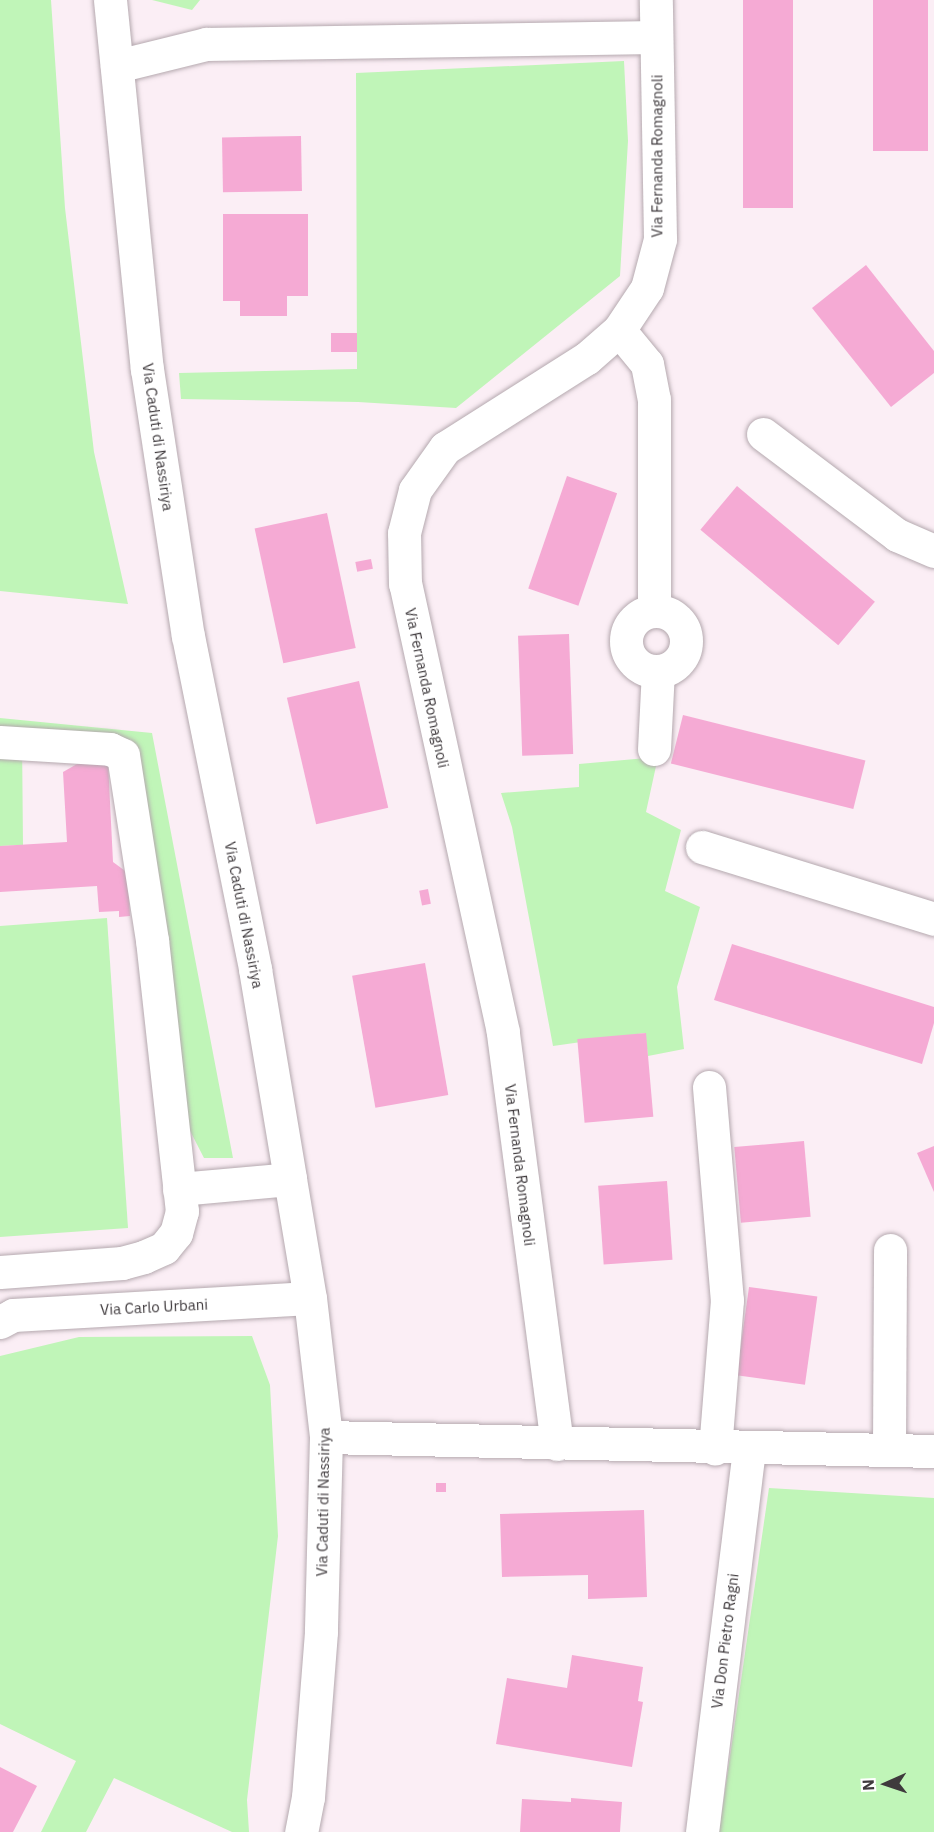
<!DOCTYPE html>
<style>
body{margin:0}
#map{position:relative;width:934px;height:1832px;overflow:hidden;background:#fbeef5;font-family:"IBM Plex Sans",sans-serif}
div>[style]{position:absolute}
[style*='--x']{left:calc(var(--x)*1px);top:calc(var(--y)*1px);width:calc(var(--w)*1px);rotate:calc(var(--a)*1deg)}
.green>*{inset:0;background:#c0f5b8}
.building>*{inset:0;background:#f5aad4;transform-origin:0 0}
.roads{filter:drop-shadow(0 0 2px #b5a9af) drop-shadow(0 0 2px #b5a9af)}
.minor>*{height:33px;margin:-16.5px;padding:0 16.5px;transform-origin:16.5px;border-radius:16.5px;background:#fff}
.minor>.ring{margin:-16.5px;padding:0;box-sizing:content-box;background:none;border:33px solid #fff;border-radius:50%}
span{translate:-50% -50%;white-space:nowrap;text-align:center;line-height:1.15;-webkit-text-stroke:4.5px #fff;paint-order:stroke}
.street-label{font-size:15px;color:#3f3a3d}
.north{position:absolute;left:856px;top:1754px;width:60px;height:60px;-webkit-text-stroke:4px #fff;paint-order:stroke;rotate:267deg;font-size:16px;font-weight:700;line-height:24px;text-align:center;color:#3f3a3d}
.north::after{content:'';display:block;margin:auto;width:21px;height:27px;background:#3f3a3d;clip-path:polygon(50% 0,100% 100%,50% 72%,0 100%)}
</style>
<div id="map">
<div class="green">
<div style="clip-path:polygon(0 0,51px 0,65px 208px,94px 452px,128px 604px,0 591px)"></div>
<div style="clip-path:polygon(152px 0,200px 0,192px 10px)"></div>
<div style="clip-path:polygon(624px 61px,628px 141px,620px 276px,456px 408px,358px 402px,181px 399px,179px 373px,357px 369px,356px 73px)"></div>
<div style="clip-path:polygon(0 718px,152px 733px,233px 1158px,204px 1158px,186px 1123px,134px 758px,22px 736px,23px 845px,0 846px)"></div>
<div style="clip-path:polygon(658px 757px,646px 812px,681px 830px,665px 891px,700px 907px,677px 987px,684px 1049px,648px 1056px,645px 1033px,553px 1046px,512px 827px,501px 793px,579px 787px,579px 764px)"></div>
<div style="clip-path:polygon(107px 918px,128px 1228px,0 1237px,0 926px)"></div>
<div style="clip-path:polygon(252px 1336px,270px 1385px,278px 1536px,247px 1800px,249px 1832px,232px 1832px,114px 1778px,86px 1832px,41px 1832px,76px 1761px,0 1724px,0 1356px,79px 1337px)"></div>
<div style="clip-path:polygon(769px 1488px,934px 1498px,934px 1832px,719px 1832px)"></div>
</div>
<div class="building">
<div style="left:743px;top:0;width:50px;height:208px"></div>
<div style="left:873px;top:0;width:55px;height:151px"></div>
<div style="left:301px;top:136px;width:55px;height:79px;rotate:89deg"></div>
<div style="clip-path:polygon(223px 214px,308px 214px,308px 296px,287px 296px,287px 316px,240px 316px,240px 301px,223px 301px)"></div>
<div style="clip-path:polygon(866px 265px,934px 351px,934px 373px,891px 407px,812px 308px)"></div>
<div style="left:357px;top:333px;width:19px;height:26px;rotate:90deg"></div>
<div style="left:567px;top:476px;width:53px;height:119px;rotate:19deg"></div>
<div style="left:737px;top:486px;width:180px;height:57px;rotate:40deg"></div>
<div style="left:327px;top:513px;width:138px;height:74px;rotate:78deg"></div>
<div style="left:371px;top:559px;width:10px;height:16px;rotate:79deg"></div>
<div style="left:569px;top:634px;width:120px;height:51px;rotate:88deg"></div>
<div style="left:359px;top:681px;width:130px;height:74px;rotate:77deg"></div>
<div style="left:683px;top:715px;width:188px;height:50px;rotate:14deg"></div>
<div style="clip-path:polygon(108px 762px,113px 862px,128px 873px,130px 916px,119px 917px,119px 911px,99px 912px,97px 886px,0 892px,0 846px,67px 842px,63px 772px,77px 764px)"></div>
<div style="left:428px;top:889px;width:15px;height:9px;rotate:79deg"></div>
<div style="clip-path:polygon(732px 944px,934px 1007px,934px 1023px,922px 1064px,714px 1000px)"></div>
<div style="left:425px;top:963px;width:134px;height:74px;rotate:80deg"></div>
<div style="left:646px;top:1033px;width:84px;height:69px;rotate:85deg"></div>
<div style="left:804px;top:1141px;width:76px;height:70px;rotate:85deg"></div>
<div style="clip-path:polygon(934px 1146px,934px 1192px,917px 1153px)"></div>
<div style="left:667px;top:1181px;width:79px;height:69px;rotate:86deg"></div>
<div style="left:749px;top:1287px;width:69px;height:89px;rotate:8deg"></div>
<div style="left:436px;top:1483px;width:10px;height:9px"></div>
<div style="clip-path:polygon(644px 1510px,647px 1597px,588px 1599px,588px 1575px,502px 1577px,500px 1514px)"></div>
<div style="clip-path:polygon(572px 1655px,643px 1667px,638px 1701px,643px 1702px,632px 1767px,496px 1744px,507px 1678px,567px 1688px)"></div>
<div style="clip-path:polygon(0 1767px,37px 1786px,13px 1832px,0 1832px)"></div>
<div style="clip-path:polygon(571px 1798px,622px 1802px,620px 1832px,520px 1832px,522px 1799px,571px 1802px)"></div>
</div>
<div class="roads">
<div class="minor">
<div style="--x:110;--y:0;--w:371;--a:84.3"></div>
<div style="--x:147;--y:369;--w:270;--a:81.3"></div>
<div style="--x:188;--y:636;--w:340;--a:78.6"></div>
<div style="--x:255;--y:969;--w:213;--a:80.5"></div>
<div style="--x:290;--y:1179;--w:121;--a:80.5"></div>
<div style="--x:310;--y:1298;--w:140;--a:83.4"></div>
<div style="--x:326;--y:1437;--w:195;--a:91.5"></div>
<div style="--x:321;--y:1632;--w:166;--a:94.5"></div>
<div style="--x:308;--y:1797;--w:36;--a:101"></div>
<div style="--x:117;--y:66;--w:92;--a:-13.9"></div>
<div style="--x:206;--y:44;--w:450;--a:-0.9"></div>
<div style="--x:619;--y:330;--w:44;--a:50.5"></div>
<div style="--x:647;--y:364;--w:36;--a:79"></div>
<div style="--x:654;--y:399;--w:212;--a:90"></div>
<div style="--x:763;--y:434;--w:168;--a:37"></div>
<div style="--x:897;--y:535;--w:40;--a:23.4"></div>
<div class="ring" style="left:626px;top:611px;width:27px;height:27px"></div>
<div style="--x:0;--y:742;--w:110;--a:3.6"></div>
<div style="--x:110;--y:749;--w:14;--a:25"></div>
<div style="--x:123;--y:755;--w:187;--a:81.1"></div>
<div style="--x:152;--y:940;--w:273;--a:83.7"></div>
<div style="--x:182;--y:1211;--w:23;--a:105"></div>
<div style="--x:176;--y:1233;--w:19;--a:129"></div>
<div style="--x:164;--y:1248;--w:22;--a:156"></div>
<div style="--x:144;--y:1257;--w:23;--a:165"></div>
<div style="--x:122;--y:1263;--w:122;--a:175.8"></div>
<div style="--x:654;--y:749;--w:78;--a:-87.1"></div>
<div style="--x:702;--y:847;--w:243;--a:17.2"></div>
<div style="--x:709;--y:1087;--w:214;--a:85.2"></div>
<div style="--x:727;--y:1300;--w:149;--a:94.6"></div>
<div style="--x:179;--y:1189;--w:111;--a:-5.1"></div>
<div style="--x:0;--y:1322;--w:15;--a:-28"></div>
<div style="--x:13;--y:1315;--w:297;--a:-3.3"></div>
<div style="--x:326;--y:1437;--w:608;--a:1.32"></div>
<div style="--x:557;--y:1444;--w:416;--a:-97.5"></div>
<div style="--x:503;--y:1032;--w:459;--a:-102.3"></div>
<div style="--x:405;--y:584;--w:51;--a:-91.1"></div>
<div style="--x:404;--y:533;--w:44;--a:-75.7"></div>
<div style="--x:415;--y:490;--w:52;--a:-54.5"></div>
<div style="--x:445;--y:448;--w:168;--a:-32.4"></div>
<div style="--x:587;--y:358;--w:43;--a:-41.2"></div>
<div style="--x:619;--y:330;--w:50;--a:-56.3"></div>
<div style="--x:647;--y:288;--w:51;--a:-75.1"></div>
<div style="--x:660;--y:239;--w:239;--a:-91"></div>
<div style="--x:889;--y:1450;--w:200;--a:-89.7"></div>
<div style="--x:702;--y:1832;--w:385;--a:-83"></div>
</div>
</div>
<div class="street-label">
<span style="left:657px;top:156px;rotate:-90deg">Via Fernanda Romagnoli</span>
<span style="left:158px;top:437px;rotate:82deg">Via Caduti di Nassiriya</span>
<span style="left:427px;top:688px;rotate:78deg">Via Fernanda Romagnoli</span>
<span style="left:244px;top:915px;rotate:79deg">Via Caduti di Nassiriya</span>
<span style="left:520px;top:1165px;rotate:83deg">Via Fernanda Romagnoli</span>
<span style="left:154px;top:1307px;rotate:-3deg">Via Carlo Urbani</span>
<span style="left:323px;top:1502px;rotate:-89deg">Via Caduti di Nassiriya</span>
<span style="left:725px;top:1641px;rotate:-83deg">Via Don Pietro Ragni</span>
</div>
<div class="north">N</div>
</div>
